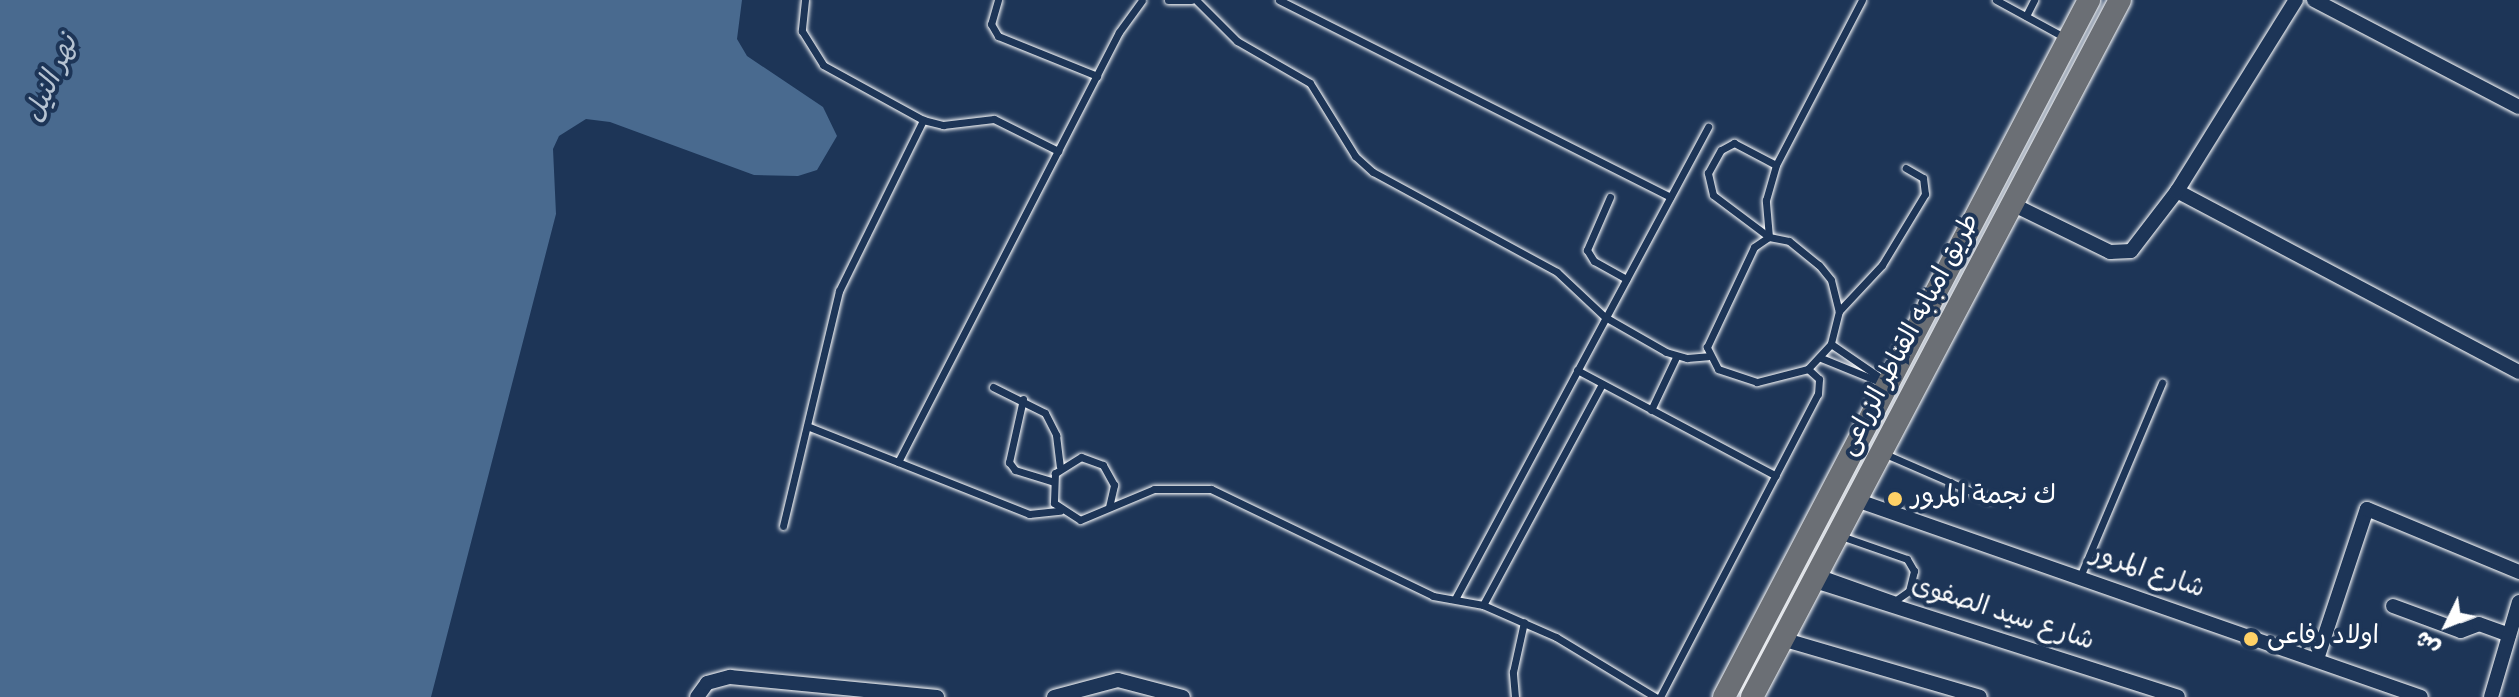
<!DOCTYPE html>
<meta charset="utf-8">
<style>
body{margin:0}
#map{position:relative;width:2519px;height:697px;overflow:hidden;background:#1d3557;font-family:"Gochi Hand","Playpen Sans Arabic",sans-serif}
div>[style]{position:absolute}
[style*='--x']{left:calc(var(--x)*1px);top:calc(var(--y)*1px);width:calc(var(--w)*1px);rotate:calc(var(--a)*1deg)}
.water>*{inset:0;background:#496a8f}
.roads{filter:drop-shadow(0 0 2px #fff) drop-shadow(0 0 2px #fff)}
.lane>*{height:7px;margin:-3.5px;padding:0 3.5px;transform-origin:3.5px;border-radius:3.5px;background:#1d3557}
.street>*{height:14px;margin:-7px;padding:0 7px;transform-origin:7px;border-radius:7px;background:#1d3557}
.primary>*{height:22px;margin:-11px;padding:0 11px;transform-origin:11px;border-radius:11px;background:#6b6f75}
.dots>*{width:22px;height:22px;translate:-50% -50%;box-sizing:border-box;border:4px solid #1d3557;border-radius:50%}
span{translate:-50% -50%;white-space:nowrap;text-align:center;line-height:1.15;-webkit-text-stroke:8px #1d3557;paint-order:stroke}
.street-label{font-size:26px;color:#fff}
.poi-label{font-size:26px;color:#fff}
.left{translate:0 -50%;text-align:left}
.water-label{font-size:28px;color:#b6c3d2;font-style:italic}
.north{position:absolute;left:2407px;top:585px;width:80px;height:80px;-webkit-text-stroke:6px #1d3557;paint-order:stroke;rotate:227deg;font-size:22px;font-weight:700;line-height:32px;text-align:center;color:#fff}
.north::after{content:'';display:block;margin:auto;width:28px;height:36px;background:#fff;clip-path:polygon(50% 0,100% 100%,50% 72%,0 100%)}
</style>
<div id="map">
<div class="water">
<div style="clip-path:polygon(0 0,742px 0,737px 39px,747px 56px,823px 107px,837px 136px,817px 170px,798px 176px,754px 175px,610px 122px,586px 119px,559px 136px,553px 149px,556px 214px,431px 697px,0 697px)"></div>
</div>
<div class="roads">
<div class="lane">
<div style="--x:805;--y:0;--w:31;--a:96"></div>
<div style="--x:802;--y:31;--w:40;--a:58"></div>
<div style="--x:823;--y:65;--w:114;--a:28.8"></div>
<div style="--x:923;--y:120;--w:21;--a:14"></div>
<div style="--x:943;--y:125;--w:51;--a:-6.7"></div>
<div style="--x:994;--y:119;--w:72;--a:26.6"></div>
<div style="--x:998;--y:0;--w:25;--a:106"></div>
<div style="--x:991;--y:24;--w:14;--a:60"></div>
<div style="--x:998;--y:36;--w:107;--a:22"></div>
<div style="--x:1168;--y:0;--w:23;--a:0"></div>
<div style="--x:1196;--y:0;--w:58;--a:45"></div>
<div style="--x:1237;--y:41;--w:84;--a:29.9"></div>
<div style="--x:1310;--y:83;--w:86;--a:58.3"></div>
<div style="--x:1355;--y:156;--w:24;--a:42"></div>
<div style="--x:1373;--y:172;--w:209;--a:28.5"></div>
<div style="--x:1557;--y:272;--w:66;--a:43.2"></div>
<div style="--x:1605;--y:317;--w:70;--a:29.8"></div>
<div style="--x:1666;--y:352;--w:22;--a:16"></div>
<div style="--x:1687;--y:358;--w:21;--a:-5"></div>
<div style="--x:1279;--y:0;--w:438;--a:26.7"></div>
<div style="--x:1996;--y:0;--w:77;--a:28.6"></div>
<div style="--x:2026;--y:16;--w:18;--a:-63"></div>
<div style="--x:1610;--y:197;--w:58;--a:113.5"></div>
<div style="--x:1587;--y:250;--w:13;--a:58"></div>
<div style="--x:1594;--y:261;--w:37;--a:29"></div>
<div style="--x:1769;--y:237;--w:20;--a:11"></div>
<div style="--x:1789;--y:241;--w:38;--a:39"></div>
<div style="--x:1819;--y:265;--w:19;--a:51"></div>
<div style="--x:1831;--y:280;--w:32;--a:76"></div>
<div style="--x:1839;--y:311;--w:34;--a:104"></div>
<div style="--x:1831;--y:344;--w:34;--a:133"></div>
<div style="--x:1808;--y:369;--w:53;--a:165.7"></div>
<div style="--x:1757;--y:382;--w:41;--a:-161.6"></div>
<div style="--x:1718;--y:369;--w:25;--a:-117"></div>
<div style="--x:1707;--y:347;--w:110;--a:-64.8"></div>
<div style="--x:1754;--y:247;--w:18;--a:-34"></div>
<div style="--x:1769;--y:237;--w:37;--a:-95"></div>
<div style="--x:1766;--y:200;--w:36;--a:-74"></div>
<div style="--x:1776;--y:165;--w:186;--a:-62.5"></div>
<div style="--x:1769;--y:237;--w:70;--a:-143.1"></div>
<div style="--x:1713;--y:195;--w:23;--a:-103"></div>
<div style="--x:1708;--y:173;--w:26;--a:-61"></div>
<div style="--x:1721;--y:150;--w:15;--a:-28"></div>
<div style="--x:1734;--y:143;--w:47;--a:27.6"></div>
<div style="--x:1839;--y:311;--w:63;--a:-46.9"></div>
<div style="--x:1882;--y:265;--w:83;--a:-58.8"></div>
<div style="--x:1925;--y:194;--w:16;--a:-97"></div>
<div style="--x:1923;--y:178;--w:20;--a:-150"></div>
<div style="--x:1831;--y:344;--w:65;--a:34.4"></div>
<div style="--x:1821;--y:358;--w:69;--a:22.1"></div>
<div style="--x:1577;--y:370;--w:225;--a:28"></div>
<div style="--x:993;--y:387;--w:58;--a:26.6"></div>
<div style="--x:1045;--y:413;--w:25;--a:63"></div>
<div style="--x:1056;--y:435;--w:31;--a:83"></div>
<div style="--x:1023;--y:399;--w:65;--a:102.5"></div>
<div style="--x:1009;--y:462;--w:10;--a:53"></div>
<div style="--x:1015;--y:470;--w:39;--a:17"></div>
<div style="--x:1651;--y:410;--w:59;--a:-64.7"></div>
<div style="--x:807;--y:426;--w:239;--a:21.6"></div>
<div style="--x:1029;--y:514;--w:31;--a:-6"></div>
<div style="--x:1883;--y:453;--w:116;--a:23.5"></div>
<div style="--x:898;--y:462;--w:483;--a:-62.8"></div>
<div style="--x:1119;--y:32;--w:39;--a:-54"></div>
<div style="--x:1109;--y:507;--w:23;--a:-77"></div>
<div style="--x:1114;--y:485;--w:23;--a:-119"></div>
<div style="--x:1103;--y:465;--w:23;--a:-160"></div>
<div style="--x:1081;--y:457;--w:31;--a:148"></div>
<div style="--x:1055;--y:473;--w:30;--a:92"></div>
<div style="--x:1054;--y:503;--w:31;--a:33"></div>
<div style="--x:1080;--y:520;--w:80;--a:-22.7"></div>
<div style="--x:1154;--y:489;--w:57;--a:0"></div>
<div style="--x:1211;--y:489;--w:246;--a:25.7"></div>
<div style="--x:1433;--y:596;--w:51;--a:10.2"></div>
<div style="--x:1483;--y:605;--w:80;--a:23.7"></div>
<div style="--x:1556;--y:637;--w:116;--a:31.2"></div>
<div style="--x:783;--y:526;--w:242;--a:-76.6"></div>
<div style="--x:839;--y:291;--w:191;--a:-63.8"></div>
<div style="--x:1823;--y:574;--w:77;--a:19.6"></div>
<div style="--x:1896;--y:600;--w:16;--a:-35"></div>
<div style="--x:1909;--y:591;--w:21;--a:-76"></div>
<div style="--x:1914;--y:571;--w:14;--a:-120"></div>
<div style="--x:1907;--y:559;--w:70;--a:-160.8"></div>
<div style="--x:2080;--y:577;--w:211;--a:-67.1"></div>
<div style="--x:1455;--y:599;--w:536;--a:-61.81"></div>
<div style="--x:1483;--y:605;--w:251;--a:-61.7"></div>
<div style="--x:1515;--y:697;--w:25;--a:-95"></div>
<div style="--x:1513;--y:672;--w:51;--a:-77.6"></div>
<div style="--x:1660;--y:697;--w:342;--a:-62.5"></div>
<div style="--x:1818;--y:394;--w:15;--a:-86"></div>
<div style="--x:1819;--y:379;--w:15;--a:-138"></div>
</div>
<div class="street">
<div style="--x:2314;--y:0;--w:231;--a:27.6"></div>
<div style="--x:2177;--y:191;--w:387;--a:27.9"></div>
<div style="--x:2014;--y:205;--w:107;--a:26.1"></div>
<div style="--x:2110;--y:252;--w:21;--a:-3"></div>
<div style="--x:2131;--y:251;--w:76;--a:-52.5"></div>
<div style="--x:2177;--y:191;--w:225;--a:-58.1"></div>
<div style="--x:1856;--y:500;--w:598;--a:19.22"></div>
<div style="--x:1812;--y:580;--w:384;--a:17.7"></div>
<div style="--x:2393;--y:606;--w:72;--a:20.2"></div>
<div style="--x:2461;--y:631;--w:19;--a:-21"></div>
<div style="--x:2479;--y:624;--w:32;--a:20"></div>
<div style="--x:1782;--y:639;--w:206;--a:16.3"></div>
<div style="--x:2317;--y:659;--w:158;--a:-71.6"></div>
<div style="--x:2367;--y:509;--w:165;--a:22.5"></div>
<div style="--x:697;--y:697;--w:17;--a:-54"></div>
<div style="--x:707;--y:683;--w:24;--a:-15"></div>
<div style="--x:730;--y:677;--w:208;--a:5.5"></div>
<div style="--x:1054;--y:697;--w:66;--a:-14.9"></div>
<div style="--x:1118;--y:680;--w:67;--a:14.7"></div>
<div style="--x:2491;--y:697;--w:99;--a:-73.6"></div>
</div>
<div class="primary">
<div style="--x:1724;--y:697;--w:787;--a:-62.36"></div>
<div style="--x:1752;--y:697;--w:788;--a:-62.17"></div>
</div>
</div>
<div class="dots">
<div style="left:1895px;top:499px;background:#ffd166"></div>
<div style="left:2251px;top:639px;background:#ffd166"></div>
</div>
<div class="street-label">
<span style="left:1912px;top:336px;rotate:-62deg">طريق امبابه القناطر الزراعى</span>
<span style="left:2147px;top:574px;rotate:19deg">شارع المرور</span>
<span style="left:2002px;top:616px;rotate:18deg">شارع سيد الصفوى</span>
</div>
<div class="poi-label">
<span class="left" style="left:1911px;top:499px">ك نجمة المرور</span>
<span class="left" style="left:2267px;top:639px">اولاد رفاعى</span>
</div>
<div class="water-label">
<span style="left:54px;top:80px;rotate:-66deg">نهر النيل</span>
</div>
<div class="north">ش</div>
</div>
